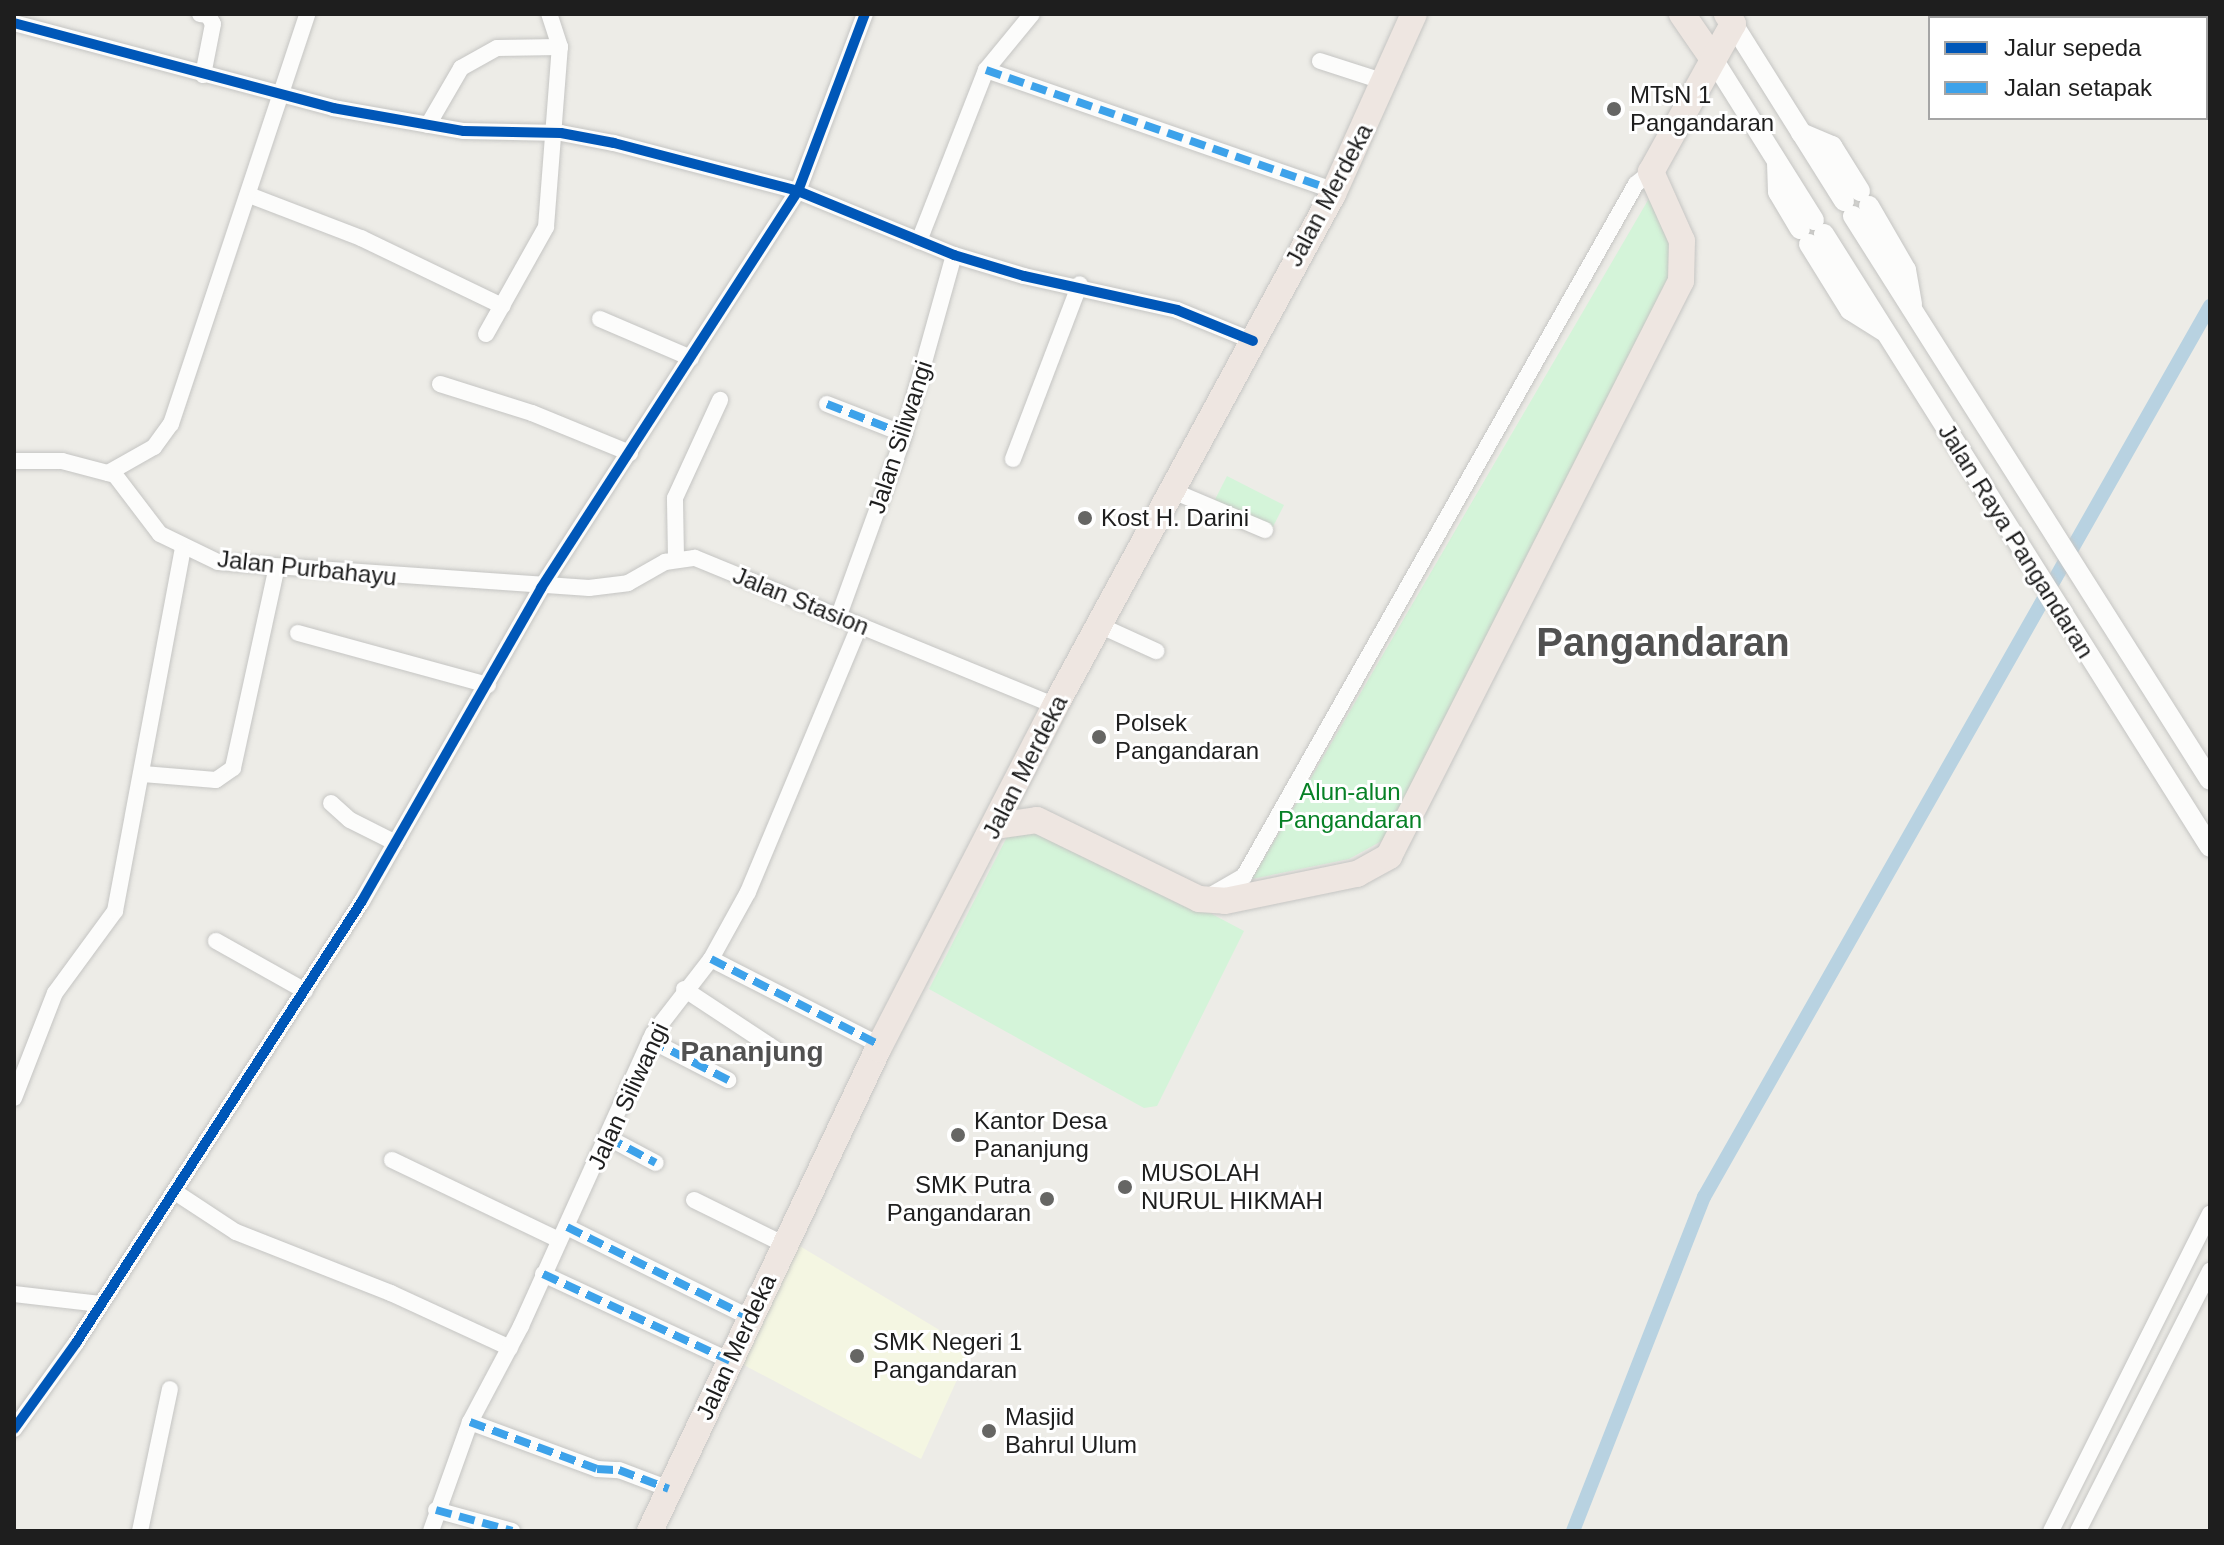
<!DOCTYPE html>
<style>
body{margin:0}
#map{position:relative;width:2224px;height:1545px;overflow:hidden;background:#edece7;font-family:Arial,sans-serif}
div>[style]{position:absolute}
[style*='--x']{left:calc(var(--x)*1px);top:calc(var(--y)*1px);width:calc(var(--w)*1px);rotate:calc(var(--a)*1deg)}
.education>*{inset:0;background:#f4f6e2}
.park>*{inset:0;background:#d4f4d9;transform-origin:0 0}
.canal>*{height:14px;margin:-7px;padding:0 7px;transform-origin:7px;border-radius:7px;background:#b8d2e1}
.roads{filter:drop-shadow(0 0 2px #c5c5c3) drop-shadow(0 0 2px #c5c5c3)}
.minor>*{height:16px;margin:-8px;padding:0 8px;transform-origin:8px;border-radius:8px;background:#fcfcfb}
.tertiary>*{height:20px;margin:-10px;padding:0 10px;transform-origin:10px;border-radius:10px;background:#fcfcfb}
.trunk>*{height:26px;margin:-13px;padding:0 13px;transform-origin:13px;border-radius:13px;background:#eee6e1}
.quiet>*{height:8px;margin-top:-4px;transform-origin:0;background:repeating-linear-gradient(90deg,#3da2ea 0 16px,transparent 0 24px)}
.cycleway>*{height:10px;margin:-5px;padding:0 5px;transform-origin:5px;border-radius:5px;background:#0057b8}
.dots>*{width:22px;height:22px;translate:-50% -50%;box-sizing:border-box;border:4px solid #fff;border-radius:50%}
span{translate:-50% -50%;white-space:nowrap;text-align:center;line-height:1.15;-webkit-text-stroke:6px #fff;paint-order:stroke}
.poi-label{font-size:24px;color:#1e1e1e}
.left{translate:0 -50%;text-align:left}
.right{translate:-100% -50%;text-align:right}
.street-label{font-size:24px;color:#1e1e1e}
.park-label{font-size:24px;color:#078126}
.quarter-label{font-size:28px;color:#515151;font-weight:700}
.town-label{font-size:40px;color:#515151;font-weight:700}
.frame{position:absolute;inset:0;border:16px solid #1e1e1e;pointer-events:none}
.legend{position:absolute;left:1928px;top:16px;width:280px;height:104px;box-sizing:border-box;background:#fff;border:2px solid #a5a5a5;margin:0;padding:10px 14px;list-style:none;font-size:24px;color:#1e1e1e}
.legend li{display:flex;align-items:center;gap:16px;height:40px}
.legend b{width:40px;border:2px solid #a5a5a5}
</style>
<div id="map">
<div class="education">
<div style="clip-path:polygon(798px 1245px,971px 1349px,921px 1459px,742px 1364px)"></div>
</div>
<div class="park">
<div style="clip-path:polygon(1651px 195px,1675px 249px,1671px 273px,1387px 838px,1349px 859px,1252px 879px)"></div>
<div style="left:1227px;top:476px;width:64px;height:27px;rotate:27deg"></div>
<div style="clip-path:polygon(1021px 826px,1163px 888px,1244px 931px,1157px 1106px,1144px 1108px,929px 989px,1009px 833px)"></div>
</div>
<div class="canal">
<div style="--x:1573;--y:1531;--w:359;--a:-68.6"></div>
<div style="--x:1704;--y:1197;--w:1025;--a:-60.41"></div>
</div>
<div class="roads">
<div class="minor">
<div style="--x:200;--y:14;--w:8;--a:7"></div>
<div style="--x:208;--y:15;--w:10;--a:61"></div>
<div style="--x:213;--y:24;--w:52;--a:101.1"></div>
<div style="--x:14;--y:23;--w:330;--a:14.9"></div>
<div style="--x:333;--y:108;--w:133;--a:10"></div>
<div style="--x:464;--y:131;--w:97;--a:1.2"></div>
<div style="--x:561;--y:133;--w:54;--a:10.7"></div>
<div style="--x:614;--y:143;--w:190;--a:14.6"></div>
<div style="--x:798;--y:191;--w:169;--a:22.3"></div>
<div style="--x:954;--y:255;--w:73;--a:16.7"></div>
<div style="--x:1024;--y:276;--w:157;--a:12.5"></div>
<div style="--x:1177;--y:310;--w:82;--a:22.2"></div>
<div style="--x:1320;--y:61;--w:68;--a:17.9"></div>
<div style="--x:986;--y:70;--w:367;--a:19.1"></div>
<div style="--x:428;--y:125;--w:66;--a:-59.9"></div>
<div style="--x:461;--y:68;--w:41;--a:-29.1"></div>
<div style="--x:497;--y:48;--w:63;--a:-0.9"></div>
<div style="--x:249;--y:195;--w:120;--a:21"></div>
<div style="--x:361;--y:238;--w:157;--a:25.7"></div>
<div style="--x:919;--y:241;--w:184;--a:-68.6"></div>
<div style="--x:986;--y:70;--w:72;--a:-50.6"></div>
<div style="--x:600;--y:319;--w:99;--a:23.2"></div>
<div style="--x:486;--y:334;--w:123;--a:-60.7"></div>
<div style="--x:546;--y:227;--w:181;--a:-85.6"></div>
<div style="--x:560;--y:47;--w:35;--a:-108"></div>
<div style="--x:440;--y:384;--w:96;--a:17.5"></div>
<div style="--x:532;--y:413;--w:106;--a:22.2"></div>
<div style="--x:827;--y:404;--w:83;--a:21.3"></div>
<div style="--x:1013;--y:459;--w:187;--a:-69.1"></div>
<div style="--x:14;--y:461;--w:48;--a:0"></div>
<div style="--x:62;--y:461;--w:55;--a:14.8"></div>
<div style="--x:115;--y:475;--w:74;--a:52.7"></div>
<div style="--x:160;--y:534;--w:64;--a:25.8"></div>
<div style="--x:218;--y:562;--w:372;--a:4"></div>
<div style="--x:589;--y:588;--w:39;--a:-7"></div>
<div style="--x:628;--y:583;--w:43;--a:-29.6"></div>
<div style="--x:665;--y:562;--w:30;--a:-8"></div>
<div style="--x:695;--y:558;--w:389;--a:22.3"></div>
<div style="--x:108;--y:473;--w:53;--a:-29.5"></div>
<div style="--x:154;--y:447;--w:29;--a:-54"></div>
<div style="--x:171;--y:424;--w:432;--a:-71.6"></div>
<div style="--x:1173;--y:491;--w:100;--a:23"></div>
<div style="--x:676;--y:558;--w:60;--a:-91"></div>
<div style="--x:675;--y:498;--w:108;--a:-65.3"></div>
<div style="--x:838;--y:618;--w:188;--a:-70.1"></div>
<div style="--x:902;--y:441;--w:193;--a:-74.4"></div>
<div style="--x:1099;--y:625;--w:63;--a:24.5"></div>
<div style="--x:298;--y:633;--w:197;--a:15.3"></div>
<div style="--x:143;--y:774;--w:73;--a:4.7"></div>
<div style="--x:216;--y:780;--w:21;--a:-35"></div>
<div style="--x:233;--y:768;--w:206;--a:-77.7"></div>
<div style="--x:331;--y:803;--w:25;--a:42"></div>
<div style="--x:350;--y:820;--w:51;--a:26.6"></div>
<div style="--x:1213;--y:894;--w:36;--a:-30"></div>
<div style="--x:1244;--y:876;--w:795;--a:-60.47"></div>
<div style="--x:1636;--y:184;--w:19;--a:-39"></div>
<div style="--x:216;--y:941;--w:102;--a:29.3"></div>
<div style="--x:711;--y:959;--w:190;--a:27"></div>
<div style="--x:684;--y:989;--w:109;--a:33.4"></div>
<div style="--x:650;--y:1040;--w:88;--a:27.1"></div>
<div style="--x:14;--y:1098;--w:113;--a:-68.7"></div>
<div style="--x:55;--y:993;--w:102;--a:-53.8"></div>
<div style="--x:115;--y:911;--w:368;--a:-79.4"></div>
<div style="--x:607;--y:1137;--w:55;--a:28"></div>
<div style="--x:392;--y:1160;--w:185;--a:25.6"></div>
<div style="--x:175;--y:1192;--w:73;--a:33.3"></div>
<div style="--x:236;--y:1232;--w:167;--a:21.5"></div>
<div style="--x:391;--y:1293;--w:131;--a:24.8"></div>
<div style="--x:694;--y:1200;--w:102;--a:26.3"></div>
<div style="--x:567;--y:1227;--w:204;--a:26.4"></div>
<div style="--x:543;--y:1274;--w:206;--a:24.9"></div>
<div style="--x:14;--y:1294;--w:87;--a:6.6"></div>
<div style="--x:470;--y:1422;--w:135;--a:20.3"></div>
<div style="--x:597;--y:1469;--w:22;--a:3"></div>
<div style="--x:619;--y:1470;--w:53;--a:20.8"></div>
<div style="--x:14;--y:1429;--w:106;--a:-54.2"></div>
<div style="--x:76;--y:1343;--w:526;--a:-57.09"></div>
<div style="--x:362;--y:901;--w:361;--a:-60.2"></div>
<div style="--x:541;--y:588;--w:473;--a:-57.1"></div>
<div style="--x:798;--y:191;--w:189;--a:-69.3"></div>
<div style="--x:436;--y:1510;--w:79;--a:15.4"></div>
<div style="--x:140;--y:1531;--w:145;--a:-78.1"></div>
<div style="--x:431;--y:1531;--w:116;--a:-70.3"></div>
<div style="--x:470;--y:1422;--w:109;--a:-62"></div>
<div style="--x:521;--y:1326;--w:320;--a:-65.7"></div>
<div style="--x:653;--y:1034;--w:95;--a:-52.3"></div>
<div style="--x:711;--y:959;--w:77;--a:-61.1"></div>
<div style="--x:748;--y:892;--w:288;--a:-67.3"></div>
<div style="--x:2051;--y:1531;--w:355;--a:-63.4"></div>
<div style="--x:2078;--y:1531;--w:292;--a:-63.1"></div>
</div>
<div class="tertiary">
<div style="--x:1733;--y:24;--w:209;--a:57.9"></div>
<div style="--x:1713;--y:59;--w:190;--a:57.9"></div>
<div style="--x:1801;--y:133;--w:34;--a:23"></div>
<div style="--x:1832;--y:146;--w:53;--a:58.1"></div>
<div style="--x:1777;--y:163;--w:29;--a:88"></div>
<div style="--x:1778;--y:192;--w:43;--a:59.3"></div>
<div style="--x:1869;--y:206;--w:74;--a:60"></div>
<div style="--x:1906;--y:270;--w:35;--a:80"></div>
<div style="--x:1853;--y:216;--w:667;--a:57.67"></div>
<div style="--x:1824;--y:234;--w:724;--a:57.8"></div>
<div style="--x:1809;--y:244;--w:78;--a:58.2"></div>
<div style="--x:1850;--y:310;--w:39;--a:32"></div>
</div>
<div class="trunk">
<div style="--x:1682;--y:14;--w:55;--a:55.4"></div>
<div style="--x:996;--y:826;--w:41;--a:-8.3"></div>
<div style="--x:1037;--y:820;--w:180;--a:26"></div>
<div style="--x:1199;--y:899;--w:26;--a:4"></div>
<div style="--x:1225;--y:901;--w:135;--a:-11.6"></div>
<div style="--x:1357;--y:874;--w:37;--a:-29"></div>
<div style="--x:1389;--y:856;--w:645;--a:-63.08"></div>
<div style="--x:1681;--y:281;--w:40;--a:-88.6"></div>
<div style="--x:1682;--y:241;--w:76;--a:-114.2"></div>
<div style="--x:1651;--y:172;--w:169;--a:-61"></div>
<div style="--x:1733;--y:24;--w:12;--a:-121"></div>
<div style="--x:650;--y:1531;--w:533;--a:-64.68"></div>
<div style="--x:878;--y:1049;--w:386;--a:-62.7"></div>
<div style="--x:1055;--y:706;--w:583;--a:-61.5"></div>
<div style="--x:1333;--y:194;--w:197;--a:-65.8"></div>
</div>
</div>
<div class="quiet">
<div style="--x:986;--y:70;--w:367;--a:19.1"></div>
<div style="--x:827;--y:404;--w:83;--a:21.3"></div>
<div style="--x:711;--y:959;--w:190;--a:27"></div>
<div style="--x:650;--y:1040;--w:88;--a:27.1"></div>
<div style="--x:607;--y:1137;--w:55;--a:28"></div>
<div style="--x:567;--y:1227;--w:204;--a:26.4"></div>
<div style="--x:543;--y:1274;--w:206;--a:24.9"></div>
<div style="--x:470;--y:1422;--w:135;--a:20.3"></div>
<div style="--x:597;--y:1469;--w:22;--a:3"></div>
<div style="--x:619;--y:1470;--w:53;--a:20.8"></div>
<div style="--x:436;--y:1510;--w:79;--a:15.4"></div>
</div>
<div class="cycleway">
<div style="--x:14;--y:23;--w:330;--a:14.9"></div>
<div style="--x:333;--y:108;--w:133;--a:10"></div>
<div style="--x:464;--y:131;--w:97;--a:1.2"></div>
<div style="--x:561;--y:133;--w:54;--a:10.7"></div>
<div style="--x:614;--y:143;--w:190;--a:14.6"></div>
<div style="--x:798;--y:191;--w:169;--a:22.3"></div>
<div style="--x:954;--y:255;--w:73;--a:16.7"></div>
<div style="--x:1024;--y:276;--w:157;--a:12.5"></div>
<div style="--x:1177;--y:310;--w:82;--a:22.2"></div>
<div style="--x:14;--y:1429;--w:106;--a:-54.2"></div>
<div style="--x:76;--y:1343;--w:526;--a:-57.09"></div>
<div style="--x:362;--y:901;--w:361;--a:-60.2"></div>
<div style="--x:541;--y:588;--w:473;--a:-57.1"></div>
<div style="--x:798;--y:191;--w:189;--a:-69.3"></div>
</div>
<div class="dots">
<div style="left:1614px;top:109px;background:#666664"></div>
<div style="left:1085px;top:518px;background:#666664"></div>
<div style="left:1099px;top:737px;background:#666664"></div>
<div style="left:958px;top:1135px;background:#666664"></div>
<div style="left:1125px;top:1187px;background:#666664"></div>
<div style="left:1047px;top:1199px;background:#666664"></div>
<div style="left:857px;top:1356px;background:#666664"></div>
<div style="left:989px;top:1431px;background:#666664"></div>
</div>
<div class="poi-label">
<span class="left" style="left:1630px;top:109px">MTsN 1<br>Pangandaran</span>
<span class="left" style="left:1101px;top:518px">Kost H. Darini</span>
<span class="left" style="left:1115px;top:737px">Polsek<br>Pangandaran</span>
<span class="left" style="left:974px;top:1135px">Kantor Desa<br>Pananjung</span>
<span class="left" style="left:1141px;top:1187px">MUSOLAH<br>NURUL HIKMAH</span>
<span class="right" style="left:1031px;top:1199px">SMK Putra<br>Pangandaran</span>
<span class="left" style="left:873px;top:1356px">SMK Negeri 1<br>Pangandaran</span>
<span class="left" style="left:1005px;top:1431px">Masjid<br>Bahrul Ulum</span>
</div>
<div class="street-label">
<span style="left:1329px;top:195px;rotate:-62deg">Jalan Merdeka</span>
<span style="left:900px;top:437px;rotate:-72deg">Jalan Siliwangi</span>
<span style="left:2016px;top:541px;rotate:58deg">Jalan Raya Pangandaran</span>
<span style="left:307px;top:568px;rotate:6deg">Jalan Purbahayu</span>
<span style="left:801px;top:601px;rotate:22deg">Jalan Stasion</span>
<span style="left:1025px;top:767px;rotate:-63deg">Jalan Merdeka</span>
<span style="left:628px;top:1096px;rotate:-65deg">Jalan Siliwangi</span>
<span style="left:736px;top:1347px;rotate:-65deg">Jalan Merdeka</span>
</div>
<div class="park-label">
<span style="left:1350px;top:806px">Alun-alun<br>Pangandaran</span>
</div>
<div class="quarter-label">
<span style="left:752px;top:1052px">Pananjung</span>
</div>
<div class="town-label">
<span style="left:1663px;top:642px">Pangandaran</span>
</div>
<div class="frame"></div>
<ul class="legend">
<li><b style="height:10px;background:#0057b8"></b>Jalur sepeda</li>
<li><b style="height:10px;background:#3da2ea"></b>Jalan setapak</li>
</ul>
</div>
